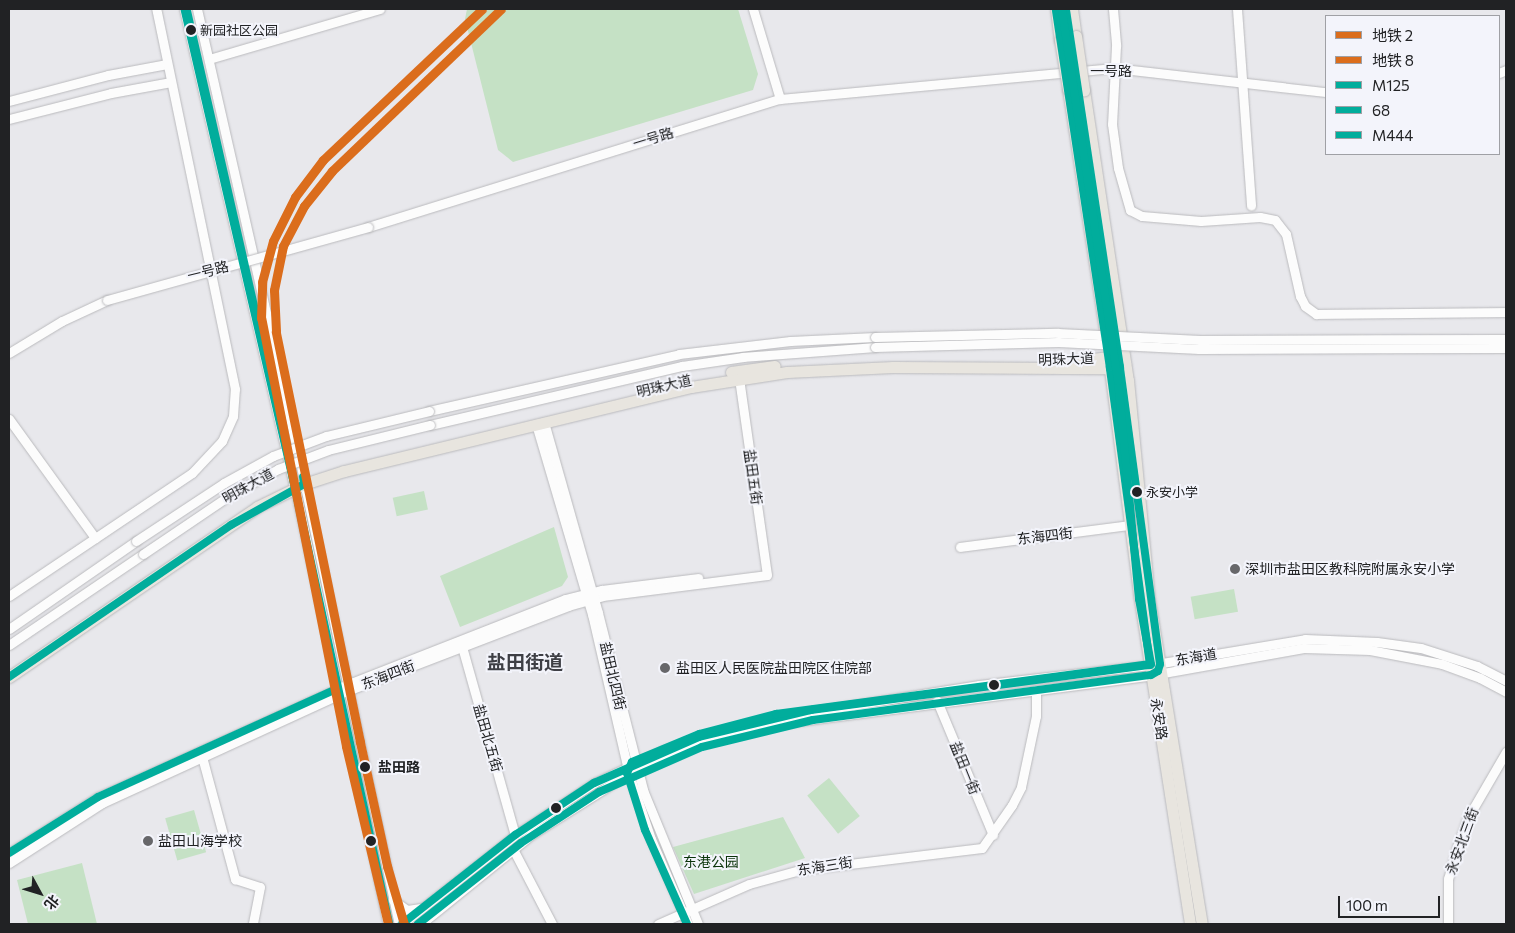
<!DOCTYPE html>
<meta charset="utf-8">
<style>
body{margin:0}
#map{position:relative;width:1515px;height:933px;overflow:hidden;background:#e8e8ec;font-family:Commissioner,"Noto Sans SC",sans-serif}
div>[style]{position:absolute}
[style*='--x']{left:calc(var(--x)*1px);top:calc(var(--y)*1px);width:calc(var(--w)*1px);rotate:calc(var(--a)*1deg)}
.green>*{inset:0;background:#c5e1c5;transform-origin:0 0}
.roads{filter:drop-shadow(0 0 1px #bababd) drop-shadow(0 0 1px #bababd)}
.minor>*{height:9px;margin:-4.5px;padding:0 4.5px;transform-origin:4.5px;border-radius:4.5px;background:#fcfcfc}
.major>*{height:11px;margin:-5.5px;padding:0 5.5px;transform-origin:5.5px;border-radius:5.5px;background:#e8e5df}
.bridges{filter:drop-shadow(0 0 1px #bababd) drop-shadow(0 0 1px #bababd)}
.minor-bridge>*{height:9px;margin:-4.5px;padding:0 4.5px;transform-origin:4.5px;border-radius:4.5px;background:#fcfcfc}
.major-bridge>*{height:11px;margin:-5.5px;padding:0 5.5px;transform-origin:5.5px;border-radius:5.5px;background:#e8e5df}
.bus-1>*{height:8px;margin:-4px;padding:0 4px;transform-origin:4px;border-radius:4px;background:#01ad9c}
.bus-2>*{height:8px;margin:-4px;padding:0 4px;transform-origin:4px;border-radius:4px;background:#01ad9c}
.bus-3>*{height:8px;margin:-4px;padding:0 4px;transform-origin:4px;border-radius:4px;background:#01ad9c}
.metro-1>*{height:9px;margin:-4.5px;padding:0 4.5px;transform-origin:4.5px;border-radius:4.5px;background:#db6d1c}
.metro-2>*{height:9px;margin:-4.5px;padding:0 4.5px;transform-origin:4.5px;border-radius:4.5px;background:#db6d1c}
.dots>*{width:14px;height:14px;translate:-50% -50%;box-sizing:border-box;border:2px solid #f3f4fb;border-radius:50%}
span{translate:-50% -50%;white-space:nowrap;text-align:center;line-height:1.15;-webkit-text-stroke:4px #f3f4fb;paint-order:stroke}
.bus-label{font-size:13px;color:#212224}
.left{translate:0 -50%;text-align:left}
.street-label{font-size:14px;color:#212224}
.poi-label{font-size:14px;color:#212224}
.stop-label{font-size:14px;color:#212224;font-weight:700}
.park-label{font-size:14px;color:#0b340b}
.district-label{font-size:19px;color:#3e3f45;font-weight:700}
.frame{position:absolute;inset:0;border:10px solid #212224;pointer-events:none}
.legend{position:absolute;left:1325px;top:15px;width:175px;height:140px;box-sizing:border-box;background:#f3f4fb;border:1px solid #9fa0a5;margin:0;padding:6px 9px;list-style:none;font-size:15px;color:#212224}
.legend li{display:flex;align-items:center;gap:10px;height:25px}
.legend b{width:25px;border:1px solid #9fa0a5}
.north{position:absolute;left:15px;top:868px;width:50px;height:50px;-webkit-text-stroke:4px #f3f4fb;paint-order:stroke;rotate:129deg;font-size:14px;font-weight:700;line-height:20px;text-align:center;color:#212224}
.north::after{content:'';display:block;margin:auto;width:18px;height:22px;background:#212224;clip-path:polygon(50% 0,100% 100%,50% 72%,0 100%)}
.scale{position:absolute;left:1338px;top:896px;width:102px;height:22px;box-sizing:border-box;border:2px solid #212224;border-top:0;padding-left:6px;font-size:15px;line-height:18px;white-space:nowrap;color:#212224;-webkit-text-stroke:4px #f3f4fb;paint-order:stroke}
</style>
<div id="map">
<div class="green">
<div style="clip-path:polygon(467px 9px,738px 9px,758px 74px,753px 90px,513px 162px,498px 150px,465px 19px)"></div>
<div style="left:424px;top:491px;width:19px;height:32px;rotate:78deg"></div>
<div style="clip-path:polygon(554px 527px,568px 577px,562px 586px,460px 627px,440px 576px)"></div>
<div style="left:1234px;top:589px;width:23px;height:44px;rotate:80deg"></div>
<div style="left:829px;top:778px;width:49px;height:28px;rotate:51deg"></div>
<div style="left:194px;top:810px;width:44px;height:30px;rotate:74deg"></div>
<div style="clip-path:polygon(783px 817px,805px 858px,694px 894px,673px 847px)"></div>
<div style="clip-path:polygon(82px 863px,97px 924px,28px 924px,17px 880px)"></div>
</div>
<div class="roads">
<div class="minor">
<div style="--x:184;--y:9;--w:492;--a:77"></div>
<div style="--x:295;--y:488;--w:446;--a:78"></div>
<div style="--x:197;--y:9;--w:480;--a:77.2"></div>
<div style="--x:303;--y:477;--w:457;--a:77.9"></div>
<div style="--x:753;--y:9;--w:94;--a:73.3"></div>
<div style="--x:1113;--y:9;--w:37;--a:85"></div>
<div style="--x:1116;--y:46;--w:78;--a:92.9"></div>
<div style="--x:1112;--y:124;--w:44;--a:82.2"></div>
<div style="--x:1118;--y:168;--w:44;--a:74.1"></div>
<div style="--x:1130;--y:210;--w:13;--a:27"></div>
<div style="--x:1142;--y:216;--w:59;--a:4.8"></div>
<div style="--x:1201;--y:221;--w:59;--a:-3.9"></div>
<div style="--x:1260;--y:217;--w:15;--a:11"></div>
<div style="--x:1275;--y:220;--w:18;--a:52"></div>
<div style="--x:1286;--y:234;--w:64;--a:77.3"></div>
<div style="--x:1300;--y:296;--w:11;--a:63"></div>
<div style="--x:1305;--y:306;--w:14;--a:36"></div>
<div style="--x:1316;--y:314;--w:190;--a:-0.6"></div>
<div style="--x:1237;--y:9;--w:197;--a:85.9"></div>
<div style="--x:209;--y:59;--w:178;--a:-16.3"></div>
<div style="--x:1499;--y:73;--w:8;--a:-23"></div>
<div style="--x:9;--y:101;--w:102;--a:-14.7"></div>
<div style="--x:108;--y:75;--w:60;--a:-10.6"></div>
<div style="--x:9;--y:119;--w:105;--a:-14.3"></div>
<div style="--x:111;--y:93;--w:61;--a:-10.4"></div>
<div style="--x:368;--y:227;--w:431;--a:-17.3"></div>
<div style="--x:780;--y:99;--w:335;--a:-5.3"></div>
<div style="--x:1114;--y:68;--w:213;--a:6.5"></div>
<div style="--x:9;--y:353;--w:62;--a:-31.1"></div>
<div style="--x:62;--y:321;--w:50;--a:-25"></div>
<div style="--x:429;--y:411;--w:256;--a:-12.8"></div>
<div style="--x:679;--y:354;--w:112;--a:-6.7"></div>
<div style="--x:790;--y:341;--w:85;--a:-2.7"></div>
<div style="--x:9;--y:419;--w:147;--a:54.1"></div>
<div style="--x:544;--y:422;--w:198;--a:74.2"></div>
<div style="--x:598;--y:613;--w:183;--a:75.7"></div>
<div style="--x:643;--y:790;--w:145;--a:67.7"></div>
<div style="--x:536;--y:424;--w:198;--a:73.6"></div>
<div style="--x:592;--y:614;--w:164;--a:77"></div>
<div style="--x:629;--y:774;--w:69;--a:71.3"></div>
<div style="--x:651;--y:839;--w:93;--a:66.5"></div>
<div style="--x:430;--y:425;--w:259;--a:-13.2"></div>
<div style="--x:682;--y:366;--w:62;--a:-8.4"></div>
<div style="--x:743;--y:357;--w:132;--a:-4.3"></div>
<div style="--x:960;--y:547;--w:171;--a:-7.4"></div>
<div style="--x:9;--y:596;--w:220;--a:-33.9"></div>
<div style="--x:192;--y:473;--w:44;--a:-46.8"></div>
<div style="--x:222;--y:441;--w:27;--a:-66"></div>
<div style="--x:233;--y:416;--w:27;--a:-86"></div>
<div style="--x:235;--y:389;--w:388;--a:-101.7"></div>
<div style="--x:9;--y:629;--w:155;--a:-34.7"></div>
<div style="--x:461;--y:643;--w:199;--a:74.3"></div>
<div style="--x:9;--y:645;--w:162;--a:-34.2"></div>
<div style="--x:937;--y:701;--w:145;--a:67.3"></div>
<div style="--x:201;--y:753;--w:131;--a:74.9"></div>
<div style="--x:235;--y:879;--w:26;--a:18"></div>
<div style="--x:260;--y:887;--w:38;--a:101"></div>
<div style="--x:513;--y:849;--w:85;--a:62.5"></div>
<div style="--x:9;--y:853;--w:105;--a:-32.2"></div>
<div style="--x:98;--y:797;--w:272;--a:-24.3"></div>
<div style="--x:346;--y:685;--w:235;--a:-21.4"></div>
<div style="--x:565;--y:599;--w:38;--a:-14"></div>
<div style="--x:602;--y:590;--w:97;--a:-7.1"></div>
<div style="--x:9;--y:863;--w:111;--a:-32.8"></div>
<div style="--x:102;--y:803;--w:269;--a:-24.6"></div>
<div style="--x:347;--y:691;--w:237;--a:-21"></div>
<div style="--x:568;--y:606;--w:36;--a:-16"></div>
<div style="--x:603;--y:596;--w:165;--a:-7.3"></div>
<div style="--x:767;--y:575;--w:198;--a:-98.1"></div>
<div style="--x:393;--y:900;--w:17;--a:36"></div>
<div style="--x:407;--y:910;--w:14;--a:-8"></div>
<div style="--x:402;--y:924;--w:144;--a:-38.2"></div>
<div style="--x:515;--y:835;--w:95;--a:-33.4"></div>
<div style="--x:594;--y:783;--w:77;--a:-25.2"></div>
<div style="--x:664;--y:750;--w:106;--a:-17.1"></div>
<div style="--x:765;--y:719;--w:217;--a:-9"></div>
<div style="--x:979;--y:685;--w:172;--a:-6.7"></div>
<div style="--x:1150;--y:665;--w:157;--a:-9.5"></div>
<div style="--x:1305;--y:639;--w:72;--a:2.4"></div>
<div style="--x:1377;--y:642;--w:44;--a:7.8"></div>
<div style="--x:1421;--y:648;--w:59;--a:17.8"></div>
<div style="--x:1477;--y:666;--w:33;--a:27"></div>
<div style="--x:421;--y:924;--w:141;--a:-39"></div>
<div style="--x:531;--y:835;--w:107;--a:-32.3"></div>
<div style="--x:621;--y:778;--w:88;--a:-23.4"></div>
<div style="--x:702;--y:743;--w:77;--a:-14.2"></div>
<div style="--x:777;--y:724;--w:378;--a:-7.4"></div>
<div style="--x:1152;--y:675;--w:154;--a:-10.1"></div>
<div style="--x:1304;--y:648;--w:66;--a:1.7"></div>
<div style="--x:1370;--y:650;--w:73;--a:11"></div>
<div style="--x:1442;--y:664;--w:40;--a:20.2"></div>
<div style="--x:1480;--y:678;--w:30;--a:28"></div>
<div style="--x:658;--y:924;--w:99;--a:-23.7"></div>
<div style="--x:749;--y:884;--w:53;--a:-15.4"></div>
<div style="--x:800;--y:870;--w:183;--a:-6.9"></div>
<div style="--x:982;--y:848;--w:52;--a:-55.1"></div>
<div style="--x:1012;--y:805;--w:20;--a:-63"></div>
<div style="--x:1021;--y:787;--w:73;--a:-78.1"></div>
<div style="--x:1036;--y:716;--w:26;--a:-90"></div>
<div style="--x:1448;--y:924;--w:45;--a:-90"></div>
<div style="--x:1448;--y:879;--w:33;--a:-74"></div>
<div style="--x:1457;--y:847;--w:30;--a:-70"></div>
<div style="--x:1467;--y:819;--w:78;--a:-59.8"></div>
</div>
<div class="major">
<div style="--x:1056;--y:9;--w:31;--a:83"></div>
<div style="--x:1072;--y:9;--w:27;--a:82"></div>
<div style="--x:1068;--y:89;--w:258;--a:81.3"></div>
<div style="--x:1084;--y:90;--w:293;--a:81.4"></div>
<div style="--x:1128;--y:380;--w:219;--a:84.5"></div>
<div style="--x:1149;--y:598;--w:330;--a:80.8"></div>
<div style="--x:1076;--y:361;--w:33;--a:-7"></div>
<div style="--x:1109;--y:357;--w:17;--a:21"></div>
<div style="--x:1109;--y:362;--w:234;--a:82.6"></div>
<div style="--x:1139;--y:594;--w:334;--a:81.2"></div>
<div style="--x:731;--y:372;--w:44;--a:-7.8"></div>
<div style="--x:9;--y:677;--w:301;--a:-34.4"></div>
<div style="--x:257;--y:507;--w:52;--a:-26.1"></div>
<div style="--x:304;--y:484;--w:42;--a:-18"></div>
<div style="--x:344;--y:471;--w:357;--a:-13.6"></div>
<div style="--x:691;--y:387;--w:97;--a:-8.9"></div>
<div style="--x:787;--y:372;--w:106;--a:-2.7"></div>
<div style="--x:893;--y:367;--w:217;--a:0.3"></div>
<div style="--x:1110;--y:368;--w:16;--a:-18"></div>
</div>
</div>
<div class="bridges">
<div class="minor-bridge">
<div style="--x:107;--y:300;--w:271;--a:-15.6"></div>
<div style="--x:875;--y:337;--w:183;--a:-1.3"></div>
<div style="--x:1058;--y:333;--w:142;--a:2.8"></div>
<div style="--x:1200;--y:340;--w:306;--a:-0.2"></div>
<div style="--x:875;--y:347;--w:183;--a:-1.6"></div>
<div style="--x:1058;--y:342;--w:141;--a:2.8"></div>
<div style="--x:1199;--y:349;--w:307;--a:-0.2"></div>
<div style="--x:136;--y:541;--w:105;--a:-33.4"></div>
<div style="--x:224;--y:483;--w:56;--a:-28.9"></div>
<div style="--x:273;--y:456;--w:57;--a:-20.7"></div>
<div style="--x:326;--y:436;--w:106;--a:-13.6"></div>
<div style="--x:143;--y:554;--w:105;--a:-34.1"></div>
<div style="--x:230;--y:495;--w:55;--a:-28.4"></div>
<div style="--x:278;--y:469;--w:53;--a:-20.8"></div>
<div style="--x:328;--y:450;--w:105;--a:-13.8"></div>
</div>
<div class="major-bridge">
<div style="--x:1076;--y:36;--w:55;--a:81.6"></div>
<div style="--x:1060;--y:40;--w:50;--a:80.7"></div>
</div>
</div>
<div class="bus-1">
<div style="--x:9;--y:677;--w:269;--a:-34.4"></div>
<div style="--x:231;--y:525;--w:84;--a:-29.3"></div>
<div style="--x:304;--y:484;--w:7;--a:-98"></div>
<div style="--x:9;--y:853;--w:105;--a:-32.2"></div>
<div style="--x:98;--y:797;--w:261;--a:-24.4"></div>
<div style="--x:336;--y:689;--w:205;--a:-101.5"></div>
<div style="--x:295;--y:488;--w:492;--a:-103"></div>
<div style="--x:402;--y:924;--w:144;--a:-38.2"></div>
<div style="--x:515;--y:835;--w:95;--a:-33.4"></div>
<div style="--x:594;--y:783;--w:115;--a:-23.7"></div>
<div style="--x:699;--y:737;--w:115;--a:-13.6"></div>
<div style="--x:811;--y:710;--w:342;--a:-7.6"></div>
<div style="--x:1150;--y:665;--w:300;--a:-97.7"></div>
<div style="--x:1110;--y:368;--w:363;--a:-98.6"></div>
</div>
<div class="bus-2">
<div style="--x:187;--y:11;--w:480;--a:77.2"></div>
<div style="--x:293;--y:479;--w:455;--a:77.8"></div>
<div style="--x:418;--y:924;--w:131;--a:-38.2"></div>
<div style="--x:521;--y:843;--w:93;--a:-33.2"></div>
<div style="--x:599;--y:792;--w:112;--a:-23.6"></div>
<div style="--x:702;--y:747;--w:114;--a:-13.7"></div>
<div style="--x:813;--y:720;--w:341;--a:-7.6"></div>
<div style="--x:1151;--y:675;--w:8;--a:-30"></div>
<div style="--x:1158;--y:671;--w:7;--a:-74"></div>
<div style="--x:1160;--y:664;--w:300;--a:-97.7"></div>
<div style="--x:1120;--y:367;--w:362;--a:-98.6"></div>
</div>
<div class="bus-3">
<div style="--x:687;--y:924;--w:103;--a:-114.1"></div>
<div style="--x:645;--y:830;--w:60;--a:-107.5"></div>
<div style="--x:627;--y:773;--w:12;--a:-66"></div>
<div style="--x:632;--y:762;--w:73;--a:-22.7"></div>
<div style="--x:699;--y:734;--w:80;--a:-14.6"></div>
<div style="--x:776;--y:714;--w:378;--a:-7.6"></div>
<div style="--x:1151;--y:664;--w:66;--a:-100.5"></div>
<div style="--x:1139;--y:599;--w:219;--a:-95.5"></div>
<div style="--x:1118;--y:381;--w:375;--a:-98.6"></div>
</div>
<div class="metro-1">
<div style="--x:404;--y:924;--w:60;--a:-106.3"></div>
<div style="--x:387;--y:866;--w:127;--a:-102.3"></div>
<div style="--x:360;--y:742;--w:419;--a:-101.6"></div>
<div style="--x:276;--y:331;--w:41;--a:-92.8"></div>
<div style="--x:274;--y:290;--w:45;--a:-78.4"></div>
<div style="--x:283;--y:246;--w:45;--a:-62.3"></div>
<div style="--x:304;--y:206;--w:45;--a:-51.3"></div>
<div style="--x:332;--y:171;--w:234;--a:-43.8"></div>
</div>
<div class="metro-2">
<div style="--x:388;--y:924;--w:183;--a:-103.3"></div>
<div style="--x:346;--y:746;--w:436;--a:-101.2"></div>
<div style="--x:261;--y:318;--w:36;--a:-88"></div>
<div style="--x:262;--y:282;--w:42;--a:-75"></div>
<div style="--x:273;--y:241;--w:49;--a:-63.4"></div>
<div style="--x:295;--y:197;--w:46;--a:-52.9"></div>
<div style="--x:323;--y:160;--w:219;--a:-43.5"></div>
</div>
<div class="dots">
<div style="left:191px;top:30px;background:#212224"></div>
<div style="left:1137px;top:492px;background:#212224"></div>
<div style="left:1235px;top:569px;background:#67676a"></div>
<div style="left:665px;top:668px;background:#67676a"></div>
<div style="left:994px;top:685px;background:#212224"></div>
<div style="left:365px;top:767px;background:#212224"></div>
<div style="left:556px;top:808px;background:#212224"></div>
<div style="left:148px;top:841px;background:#67676a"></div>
<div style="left:371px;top:841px;background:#212224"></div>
</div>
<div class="bus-label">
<span class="left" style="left:200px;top:30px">新园社区公园</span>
<span class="left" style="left:1146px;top:492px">永安小学</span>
</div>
<div class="street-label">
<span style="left:1111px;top:71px">一号路</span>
<span style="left:653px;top:138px;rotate:-17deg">一号路</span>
<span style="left:208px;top:271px;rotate:-14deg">一号路</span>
<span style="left:1066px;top:359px;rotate:-2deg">明珠大道</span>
<span style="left:664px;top:386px;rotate:-13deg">明珠大道</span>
<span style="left:753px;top:477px;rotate:82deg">盐田五街</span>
<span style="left:248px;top:486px;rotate:-29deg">明珠大道</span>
<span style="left:1045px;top:536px;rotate:-7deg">东海四街</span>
<span style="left:1196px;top:657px;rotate:-10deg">东海道</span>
<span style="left:388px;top:675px;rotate:-21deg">东海四街</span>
<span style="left:613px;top:676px;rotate:77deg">盐田北四街</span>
<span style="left:1159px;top:719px;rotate:81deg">永安路</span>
<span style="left:488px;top:738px;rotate:74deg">盐田北五街</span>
<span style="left:965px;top:768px;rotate:68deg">盐田一街</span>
<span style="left:1462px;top:841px;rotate:-70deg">永安北三街</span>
<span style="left:825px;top:866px;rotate:-9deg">东海三街</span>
</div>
<div class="poi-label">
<span class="left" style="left:1245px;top:569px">深圳市盐田区教科院附属永安小学</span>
<span class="left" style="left:676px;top:668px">盐田区人民医院盐田院区住院部</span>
<span class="left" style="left:158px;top:841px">盐田山海学校</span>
</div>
<div class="stop-label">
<span class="left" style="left:378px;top:767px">盐田路</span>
</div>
<div class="park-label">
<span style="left:711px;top:862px">东港公园</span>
</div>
<div class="district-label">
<span style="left:525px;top:662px">盐田街道</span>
</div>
<div class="frame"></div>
<ul class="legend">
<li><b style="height:6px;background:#db6d1c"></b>地铁 2</li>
<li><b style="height:6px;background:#db6d1c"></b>地铁 8</li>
<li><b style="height:6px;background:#01ad9c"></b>M125</li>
<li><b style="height:6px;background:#01ad9c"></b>68</li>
<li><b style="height:6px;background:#01ad9c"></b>M444</li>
</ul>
<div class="north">北</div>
<div class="scale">100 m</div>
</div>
